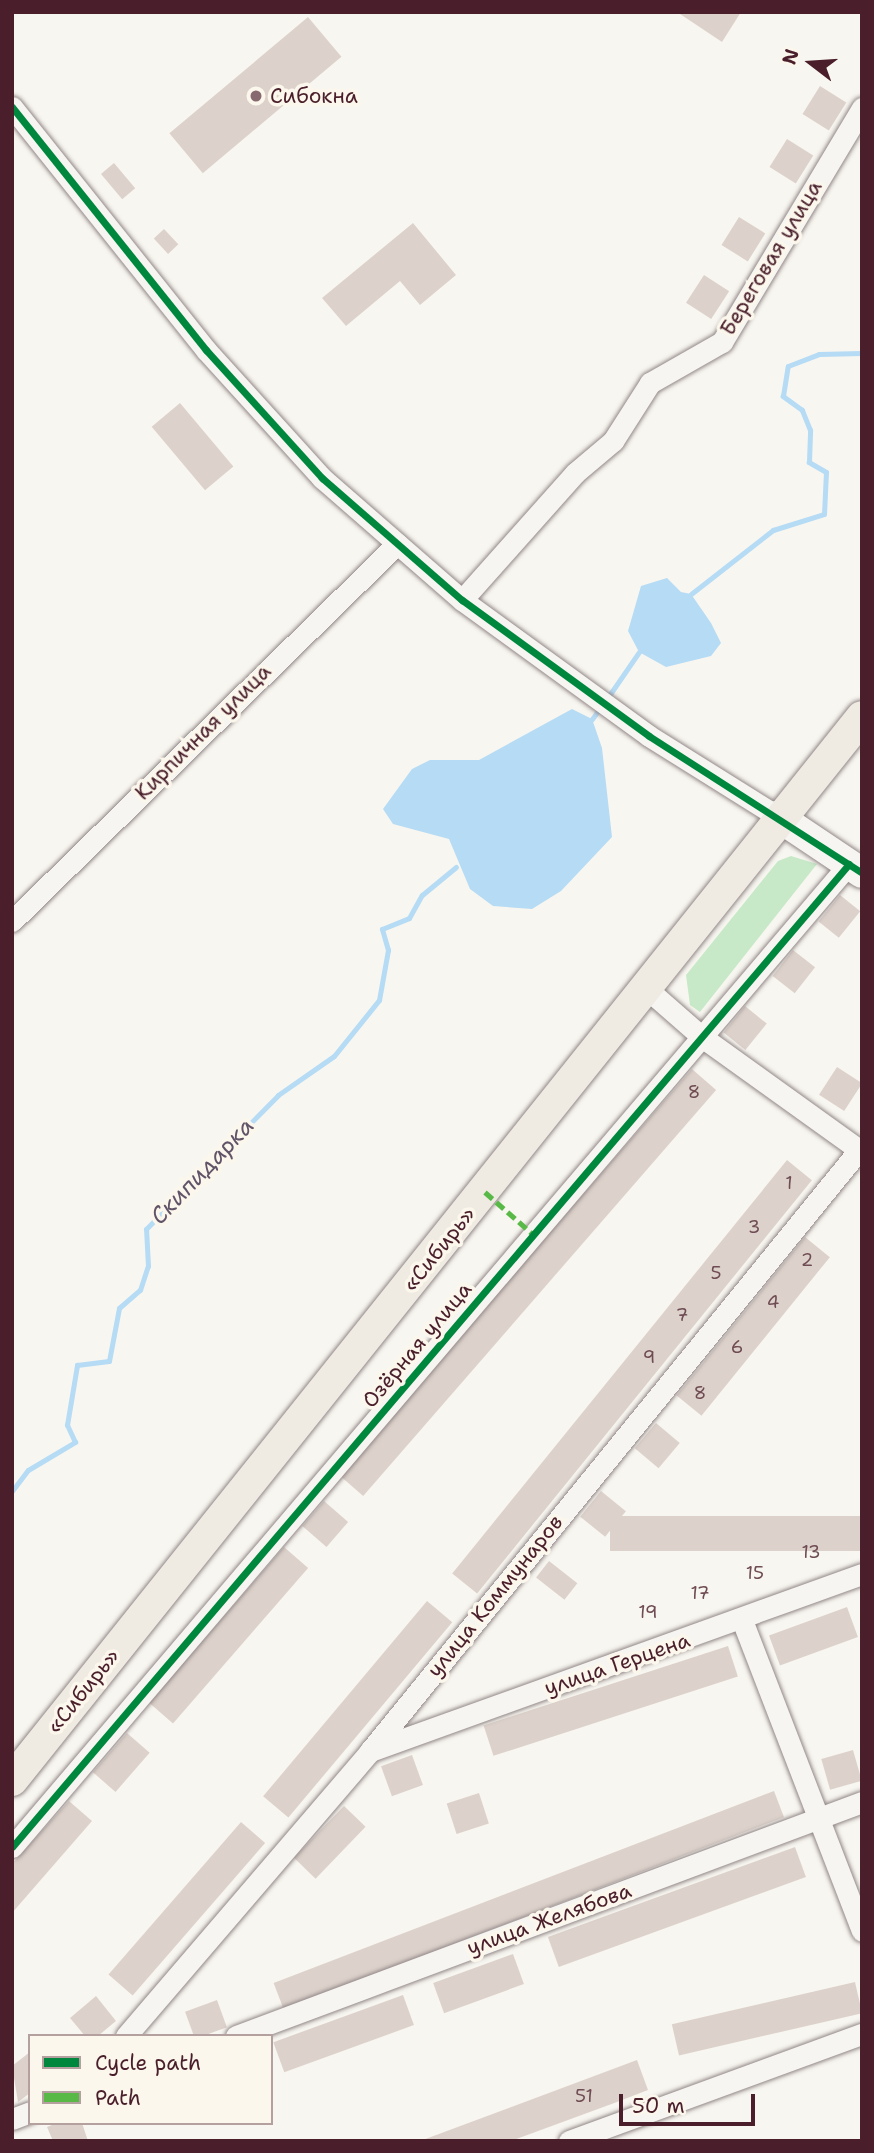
<!DOCTYPE html>
<meta charset="utf-8">
<style>
body{margin:0}
#map{position:relative;width:874px;height:2153px;overflow:hidden;background:#f8f6f0;font-family:"Shantell Sans",sans-serif}
div>[style]{position:absolute}
[style*='--x']{left:calc(var(--x)*1px);top:calc(var(--y)*1px);width:calc(var(--w)*1px);rotate:calc(var(--a)*1deg)}
.green>*{inset:0;background:#c7e9c8}
.water>*{inset:0;background:#b5dbf5}
.stream>*{height:5px;margin:-2.5px;padding:0 2.5px;transform-origin:2.5px;border-radius:2.5px;background:#b5dbf5}
.building>*{inset:0;background:#ddd2cb;transform-origin:0 0}
.roads{filter:drop-shadow(0 0 2px #918787) drop-shadow(0 0 2px #918787)}
.street>*{height:21px;margin:-10.5px;padding:0 10.5px;transform-origin:10.5px;border-radius:10.5px;background:#f6f5f1}
.secondary>*{height:30px;margin:-15px;padding:0 15px;transform-origin:15px;border-radius:15px;background:#f6f5f1}
.primary>*{height:32px;margin:-16px;padding:0 16px;transform-origin:16px;border-radius:16px;background:#efeae2}
.quiet>*{height:5px;margin-top:-2.5px;transform-origin:0;background:repeating-linear-gradient(90deg,#58b947 0 10px,transparent 0 15px)}
.cycleway>*{height:7px;margin:-3.5px;padding:0 3.5px;transform-origin:3.5px;border-radius:3.5px;background:#00873e}
.dots>*{width:19px;height:19px;translate:-50% -50%;box-sizing:border-box;border:4px solid #fbf7ec;border-radius:50%}
span{translate:-50% -50%;white-space:nowrap;text-align:center;line-height:1.15;-webkit-text-stroke:7px #fbf7ec;paint-order:stroke}
.number-label{font-size:18px;color:#6f4c53}
.number-label span{-webkit-text-stroke-width:0}
.poi-label{font-size:21px;color:#4a1f2b}
.left{translate:0 -50%;text-align:left}
.street-label{font-size:21px;color:#4a1f2b}
.water-label{font-size:23px;color:#615468;font-style:italic}
.frame{position:absolute;inset:0;border:14px solid #4a1f2b;pointer-events:none}
.legend{position:absolute;left:28px;top:2034px;width:245px;height:91px;box-sizing:border-box;background:#fbf7ec;border:2px solid #b4a19f;margin:0;padding:9px 12px;list-style:none;font-size:21px;color:#4a1f2b}
.legend li{display:flex;align-items:center;gap:14px;height:35px}
.legend b{width:35px;border:2px solid #b4a19f}
.north{position:absolute;left:776px;top:28px;width:70px;height:70px;-webkit-text-stroke:5px #fbf7ec;paint-order:stroke;rotate:287deg;font-size:19px;font-weight:700;line-height:28px;text-align:center;color:#4a1f2b}
.north::after{content:'';display:block;margin:auto;width:24px;height:32px;background:#4a1f2b;clip-path:polygon(50% 0,100% 100%,50% 72%,0 100%)}
.scale{position:absolute;left:619px;top:2094px;width:136px;height:32px;box-sizing:border-box;border:4px solid #4a1f2b;border-top:0;padding-left:9px;font-size:21px;line-height:24px;white-space:nowrap;color:#4a1f2b;-webkit-text-stroke:5px #fbf7ec;paint-order:stroke}
</style>
<div id="map">
<div class="green">
<div style="clip-path:polygon(791px 856px,817px 864px,700px 1012px,690px 1005px,686px 975px,778px 861px)"></div>
</div>
<div class="water">
<div style="clip-path:polygon(667px 578px,681px 592px,691px 594px,711px 623px,721px 643px,711px 656px,666px 667px,639px 652px,628px 631px,641px 586px)"></div>
<div style="clip-path:polygon(572px 709px,592px 719px,602px 748px,612px 837px,561px 891px,532px 909px,493px 906px,470px 889px,449px 839px,393px 824px,383px 809px,412px 769px,430px 760px,479px 760px)"></div>
</div>
<div class="stream">
<div style="--x:691;--y:594;--w:104;--a:-38"></div>
<div style="--x:773;--y:530;--w:53;--a:-17.4"></div>
<div style="--x:824;--y:514;--w:42;--a:-87.3"></div>
<div style="--x:826;--y:472;--w:20;--a:-150"></div>
<div style="--x:809;--y:462;--w:32;--a:-88"></div>
<div style="--x:810;--y:430;--w:22;--a:-112"></div>
<div style="--x:802;--y:410;--w:24;--a:-144"></div>
<div style="--x:783;--y:396;--w:30;--a:-81"></div>
<div style="--x:788;--y:366;--w:33;--a:-21"></div>
<div style="--x:819;--y:354;--w:43;--a:-1.3"></div>
<div style="--x:606;--y:700;--w:58;--a:-55.5"></div>
<div style="--x:592;--y:719;--w:14;--a:-54"></div>
<div style="--x:12;--y:1491;--w:26;--a:-53"></div>
<div style="--x:28;--y:1470;--w:55;--a:-30.8"></div>
<div style="--x:75;--y:1442;--w:19;--a:-115"></div>
<div style="--x:67;--y:1425;--w:61;--a:-80.5"></div>
<div style="--x:77;--y:1365;--w:32;--a:-7"></div>
<div style="--x:109;--y:1361;--w:54;--a:-79.3"></div>
<div style="--x:119;--y:1308;--w:28;--a:-41"></div>
<div style="--x:140;--y:1290;--w:25;--a:-72"></div>
<div style="--x:148;--y:1266;--w:37;--a:-93"></div>
<div style="--x:146;--y:1229;--w:188;--a:-45.4"></div>
<div style="--x:278;--y:1095;--w:68;--a:-34.9"></div>
<div style="--x:334;--y:1056;--w:72;--a:-51.2"></div>
<div style="--x:379;--y:1000;--w:51;--a:-79.8"></div>
<div style="--x:388;--y:950;--w:22;--a:-106"></div>
<div style="--x:382;--y:929;--w:29;--a:-22"></div>
<div style="--x:409;--y:918;--w:26;--a:-61"></div>
<div style="--x:422;--y:895;--w:44;--a:-39.5"></div>
</div>
<div class="building">
<div style="clip-path:polygon(677px 12px,741px 12px,722px 42px)"></div>
<div style="left:308px;top:17px;width:52px;height:181px;rotate:50deg"></div>
<div style="left:820px;top:86px;width:31px;height:33px;rotate:32deg"></div>
<div style="left:787px;top:139px;width:31px;height:33px;rotate:32deg"></div>
<div style="left:114px;top:163px;width:33px;height:17px;rotate:50deg"></div>
<div style="left:739px;top:217px;width:31px;height:33px;rotate:32deg"></div>
<div style="clip-path:polygon(413px 223px,456px 275px,420px 305px,400px 281px,346px 326px,322px 298px)"></div>
<div style="left:164px;top:229px;width:21px;height:14px;rotate:47deg"></div>
<div style="left:704px;top:275px;width:30px;height:33px;rotate:33deg"></div>
<div style="left:180px;top:403px;width:83px;height:37px;rotate:50deg"></div>
<div style="left:840px;top:895px;width:26px;height:34px;rotate:39deg"></div>
<div style="left:793px;top:950px;width:28px;height:33px;rotate:38deg"></div>
<div style="left:745px;top:1006px;width:28px;height:34px;rotate:39deg"></div>
<div style="left:837px;top:1067px;width:30px;height:33px;rotate:33deg"></div>
<div style="left:692px;top:1069px;width:32px;height:538px;rotate:41deg"></div>
<div style="left:787px;top:1160px;width:32px;height:532px;rotate:39deg"></div>
<div style="left:805px;top:1237px;width:32px;height:204px;rotate:39deg"></div>
<div style="left:656px;top:1423px;width:31px;height:33px;rotate:40deg"></div>
<div style="left:601px;top:1491px;width:32px;height:33px;rotate:39deg"></div>
<div style="left:324px;top:1501px;width:32px;height:33px;rotate:41deg"></div>
<div style="left:862px;top:1516px;width:35px;height:252px;rotate:90deg"></div>
<div style="left:284px;top:1547px;width:32px;height:206px;rotate:41deg"></div>
<div style="left:549px;top:1561px;width:36px;height:21px;rotate:38deg"></div>
<div style="left:427px;top:1601px;width:33px;height:255px;rotate:40deg"></div>
<div style="left:847px;top:1607px;width:32px;height:83px;rotate:70deg"></div>
<div style="left:728px;top:1646px;width:32px;height:257px;rotate:72deg"></div>
<div style="left:127px;top:1733px;width:30px;height:52px;rotate:41deg"></div>
<div style="left:853px;top:1750px;width:32px;height:33px;rotate:74deg"></div>
<div style="left:412px;top:1755px;width:32px;height:33px;rotate:70deg"></div>
<div style="left:774px;top:1791px;width:28px;height:536px;rotate:69deg"></div>
<div style="left:479px;top:1793px;width:32px;height:34px;rotate:72deg"></div>
<div style="clip-path:polygon(69px 1801px,92px 1821px,12px 1913px,12px 1864px)"></div>
<div style="left:344px;top:1806px;width:30px;height:72px;rotate:44deg"></div>
<div style="left:241px;top:1822px;width:32px;height:202px;rotate:41deg"></div>
<div style="left:795px;top:1847px;width:32px;height:263px;rotate:70deg"></div>
<div style="left:513px;top:1954px;width:32px;height:85px;rotate:70deg"></div>
<div style="left:855px;top:1982px;width:32px;height:188px;rotate:77deg"></div>
<div style="left:403px;top:1995px;width:32px;height:138px;rotate:70deg"></div>
<div style="clip-path:polygon(96px 1996px,116px 2021px,98px 2036px,85px 2036px,70px 2018px)"></div>
<div style="left:217px;top:2000px;width:29px;height:34px;rotate:70deg"></div>
<div style="clip-path:polygon(30px 2052px,30px 2093px,18px 2102px,12px 2066px)"></div>
<div style="clip-path:polygon(637px 2060px,648px 2090px,617px 2102px,511px 2141px,420px 2141px)"></div>
<div style="clip-path:polygon(57px 2123px,82px 2123px,88px 2141px,53px 2141px,47px 2127px)"></div>
</div>
<div class="roads">
<div class="street">
<div style="--x:12;--y:107;--w:311;--a:51.4"></div>
<div style="--x:206;--y:350;--w:173;--a:47.8"></div>
<div style="--x:322;--y:478;--w:186;--a:41.1"></div>
<div style="--x:462;--y:600;--w:231;--a:36"></div>
<div style="--x:649;--y:736;--w:151;--a:32"></div>
<div style="--x:462;--y:600;--w:170;--a:-48.3"></div>
<div style="--x:575;--y:473;--w:50;--a:-40.1"></div>
<div style="--x:613;--y:441;--w:69;--a:-57.5"></div>
<div style="--x:650;--y:383;--w:83;--a:-29.7"></div>
<div style="--x:722;--y:342;--w:273;--a:-59.1"></div>
<div style="--x:12;--y:921;--w:539;--a:-44.4"></div>
<div style="--x:646;--y:988;--w:74;--a:41.2"></div>
<div style="--x:702;--y:1037;--w:197;--a:35.7"></div>
<div style="--x:742;--y:1620;--w:333;--a:68.9"></div>
<div style="--x:370;--y:1751;--w:523;--a:-19.79"></div>
<div style="--x:12;--y:1847;--w:1291;--a:-49.59"></div>
<div style="--x:126;--y:2036;--w:375;--a:-49.4"></div>
<div style="--x:370;--y:1751;--w:775;--a:-50.87"></div>
<div style="--x:236;--y:2036;--w:668;--a:-20.5"></div>
<div style="--x:12;--y:2119;--w:19;--a:-21"></div>
<div style="--x:569;--y:2141;--w:312;--a:-20.1"></div>
</div>
<div class="secondary">
<div style="--x:777;--y:816;--w:102;--a:33.8"></div>
</div>
<div class="primary">
<div style="--x:12;--y:1780;--w:1361;--a:-51.35"></div>
</div>
</div>
<div class="quiet">
<div style="--x:485;--y:1192;--w:65;--a:41.3"></div>
</div>
<div class="cycleway">
<div style="--x:12;--y:107;--w:311;--a:51.4"></div>
<div style="--x:206;--y:350;--w:173;--a:47.8"></div>
<div style="--x:322;--y:478;--w:186;--a:41.1"></div>
<div style="--x:462;--y:600;--w:231;--a:36"></div>
<div style="--x:649;--y:736;--w:253;--a:32.7"></div>
<div style="--x:12;--y:1847;--w:1291;--a:-49.59"></div>
</div>
<div class="dots">
<div style="left:256px;top:96px;background:#876a70"></div>
</div>
<div class="number-label">
<span style="left:694px;top:1092px">8</span>
<span style="left:789px;top:1183px">1</span>
<span style="left:754px;top:1227px">3</span>
<span style="left:807px;top:1260px">2</span>
<span style="left:716px;top:1273px">5</span>
<span style="left:773px;top:1302px">4</span>
<span style="left:682px;top:1315px">7</span>
<span style="left:737px;top:1347px">6</span>
<span style="left:649px;top:1357px">9</span>
<span style="left:700px;top:1393px">8</span>
<span style="left:811px;top:1552px">13</span>
<span style="left:755px;top:1573px">15</span>
<span style="left:700px;top:1593px">17</span>
<span style="left:648px;top:1612px">19</span>
<span style="left:584px;top:2096px">51</span>
</div>
<div class="poi-label">
<span class="left" style="left:270px;top:96px">Сибокна</span>
</div>
<div class="street-label">
<span style="left:771px;top:258px;rotate:-59deg">Береговая улица</span>
<span style="left:203px;top:732px;rotate:-45deg">Кирпичная улица</span>
<span style="left:439px;top:1249px;rotate:-51deg">«Сибирь»</span>
<span style="left:417px;top:1345px;rotate:-50deg">Озёрная улица</span>
<span style="left:495px;top:1596px;rotate:-51deg">улица Коммунаров</span>
<span style="left:617px;top:1664px;rotate:-19deg">улица Герцена</span>
<span style="left:83px;top:1691px;rotate:-51deg">«Сибирь»</span>
<span style="left:549px;top:1919px;rotate:-20deg">улица Желябова</span>
</div>
<div class="water-label">
<span style="left:202px;top:1171px;rotate:-46deg">Скипидарка</span>
</div>
<div class="frame"></div>
<ul class="legend">
<li><b style="height:9px;background:#00873e"></b>Cycle path</li>
<li><b style="height:9px;background:#58b947"></b>Path</li>
</ul>
<div class="north">N</div>
<div class="scale">50 m</div>
</div>
